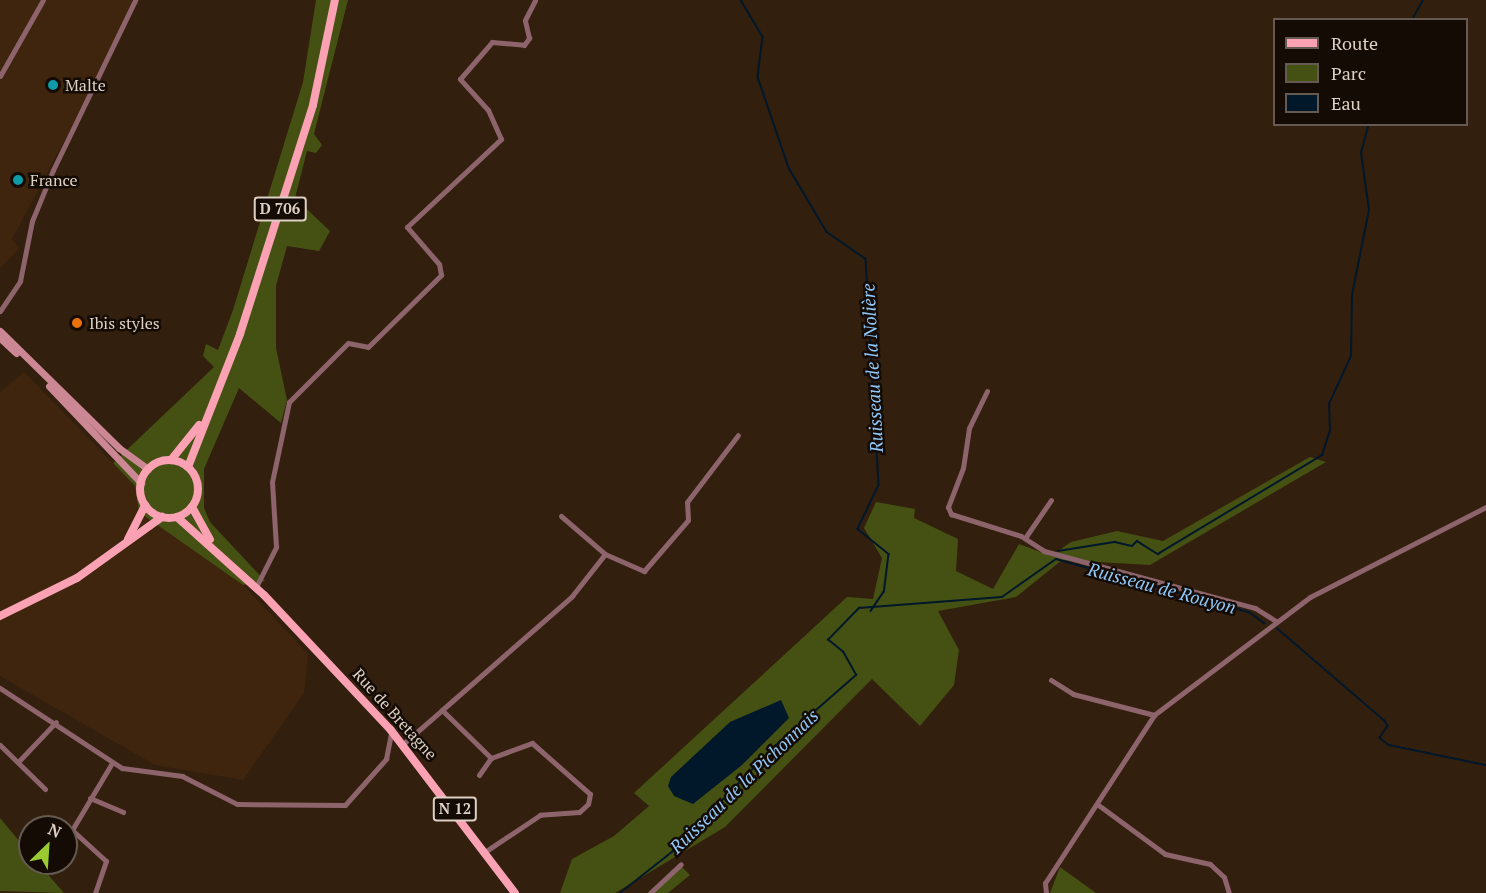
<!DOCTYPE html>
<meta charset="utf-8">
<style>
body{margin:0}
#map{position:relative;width:1486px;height:893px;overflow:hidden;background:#331f0d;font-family:"PT Serif",serif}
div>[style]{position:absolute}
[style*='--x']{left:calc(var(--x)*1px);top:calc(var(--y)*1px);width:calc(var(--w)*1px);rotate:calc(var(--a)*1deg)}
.built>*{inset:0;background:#3f250e}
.green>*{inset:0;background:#455112}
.water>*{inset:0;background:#01172a}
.stream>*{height:1.5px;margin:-0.75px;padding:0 0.75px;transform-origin:0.75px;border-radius:0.75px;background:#01172a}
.minor>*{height:5px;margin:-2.5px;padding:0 2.5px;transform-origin:2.5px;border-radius:2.5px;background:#8e646c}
.secondary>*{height:7px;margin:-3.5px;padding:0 3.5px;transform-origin:3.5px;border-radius:3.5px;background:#cb8794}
.primary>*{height:8px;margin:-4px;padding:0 4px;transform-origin:4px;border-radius:4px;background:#faa2b4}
.primary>.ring{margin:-4px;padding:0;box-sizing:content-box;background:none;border:8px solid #faa2b4;border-radius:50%}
.dots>*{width:16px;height:16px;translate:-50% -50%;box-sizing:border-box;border:3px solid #140b05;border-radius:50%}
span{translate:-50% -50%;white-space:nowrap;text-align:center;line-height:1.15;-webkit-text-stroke:5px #140b05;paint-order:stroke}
.shield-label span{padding:2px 4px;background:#140b05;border:2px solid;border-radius:4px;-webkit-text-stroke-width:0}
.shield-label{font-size:15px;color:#ded0c5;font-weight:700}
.poi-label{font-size:16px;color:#ded0c5}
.left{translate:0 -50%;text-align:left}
.street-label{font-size:16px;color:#ded0c5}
.water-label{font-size:18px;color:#8fc8fa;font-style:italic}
.legend{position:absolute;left:1273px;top:18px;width:195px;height:108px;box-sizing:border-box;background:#140b05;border:2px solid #655a52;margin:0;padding:8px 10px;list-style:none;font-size:18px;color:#ded0c5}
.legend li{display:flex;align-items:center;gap:12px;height:30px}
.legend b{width:30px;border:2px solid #655a52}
.north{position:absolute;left:18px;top:815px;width:60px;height:60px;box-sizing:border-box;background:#140b05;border:2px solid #655a52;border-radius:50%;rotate:25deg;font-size:16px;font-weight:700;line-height:24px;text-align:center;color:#ded0c5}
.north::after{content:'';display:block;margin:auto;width:21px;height:27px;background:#9bcb33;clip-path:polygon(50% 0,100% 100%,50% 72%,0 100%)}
</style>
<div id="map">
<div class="built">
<div style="clip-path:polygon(0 0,139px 0,12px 239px,19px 248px,0 269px)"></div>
<div style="clip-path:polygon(24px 372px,135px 486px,140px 512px,243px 585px,308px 654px,304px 693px,243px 780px,155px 765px,0 676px,0 392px)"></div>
</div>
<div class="green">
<div style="clip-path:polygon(316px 0,348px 0,314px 134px,322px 145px,316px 153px,307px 151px,295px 198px,330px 231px,319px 251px,287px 246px,276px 286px,276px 348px,287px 400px,281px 423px,239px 388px,204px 469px,204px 508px,210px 522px,265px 581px,243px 585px,139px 512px,135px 486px,113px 463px,214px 367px,203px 356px,206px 344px,218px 350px,233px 310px,303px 82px)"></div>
<div style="clip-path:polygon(1310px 457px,1326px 462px,1150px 565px,1062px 560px,1016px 597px,938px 611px,959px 650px,954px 685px,920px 726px,872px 679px,725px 827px,615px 893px,560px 893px,572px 859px,614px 836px,649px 806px,634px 793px,847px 597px,873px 599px,882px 558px,864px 528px,876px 502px,915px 509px,914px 518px,958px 539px,956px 571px,993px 589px,1019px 544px,1051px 556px,1071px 542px,1117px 531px,1163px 541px)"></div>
<div style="clip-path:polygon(0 818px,30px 854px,30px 863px,38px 863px,64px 893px,0 891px)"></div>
<div style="clip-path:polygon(682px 867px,690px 875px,668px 893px,654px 893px)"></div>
<div style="clip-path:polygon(1060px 867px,1096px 893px,1050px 893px)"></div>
</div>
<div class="water">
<div style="clip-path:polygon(781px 700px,789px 718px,742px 765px,693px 804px,674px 796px,668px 786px,671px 777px,730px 722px)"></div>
</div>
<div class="stream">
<div style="--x:741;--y:0;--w:43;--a:59.3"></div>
<div style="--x:763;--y:37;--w:40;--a:97.1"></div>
<div style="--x:758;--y:77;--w:96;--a:71.2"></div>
<div style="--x:789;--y:168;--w:74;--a:59.3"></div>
<div style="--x:827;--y:232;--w:47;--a:34.7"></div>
<div style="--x:866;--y:259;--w:226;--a:86.7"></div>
<div style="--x:879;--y:485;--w:49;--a:115.5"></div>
<div style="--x:858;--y:529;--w:40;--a:39"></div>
<div style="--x:889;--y:554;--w:38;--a:97"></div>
<div style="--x:884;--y:592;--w:23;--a:124"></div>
<div style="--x:1412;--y:20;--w:23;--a:-61"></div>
<div style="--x:1058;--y:551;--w:58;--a:-9"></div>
<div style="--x:1115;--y:542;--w:17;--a:13"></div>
<div style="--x:1132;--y:546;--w:7;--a:-45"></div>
<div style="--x:1137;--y:541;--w:25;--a:32"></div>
<div style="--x:1158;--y:554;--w:192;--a:-31.1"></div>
<div style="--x:1322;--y:455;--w:25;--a:-72"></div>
<div style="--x:1330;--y:431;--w:27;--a:-92"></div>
<div style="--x:1329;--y:404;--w:53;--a:-65.4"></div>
<div style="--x:1351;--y:356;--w:61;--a:-89.1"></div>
<div style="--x:1352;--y:295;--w:87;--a:-78.7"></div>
<div style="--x:1369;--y:210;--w:58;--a:-98"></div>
<div style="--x:1361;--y:153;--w:30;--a:-75"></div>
<div style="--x:1277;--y:628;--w:143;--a:40.7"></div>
<div style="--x:1385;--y:721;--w:6;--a:59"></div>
<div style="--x:1388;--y:726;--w:14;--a:124"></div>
<div style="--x:1380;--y:738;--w:11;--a:38"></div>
<div style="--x:1389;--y:745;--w:99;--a:11.7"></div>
<div style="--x:620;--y:893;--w:66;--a:-38.3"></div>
<div style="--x:672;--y:852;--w:148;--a:-45.8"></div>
<div style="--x:775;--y:746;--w:108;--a:-41.2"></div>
<div style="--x:856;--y:675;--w:26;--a:-119"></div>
<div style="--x:843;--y:652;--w:19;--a:-141"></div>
<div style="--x:828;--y:640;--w:45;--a:-45.9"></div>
<div style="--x:859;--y:608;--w:143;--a:-4.4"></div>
<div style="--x:1002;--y:597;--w:66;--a:-35.1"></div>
<div style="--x:1056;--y:559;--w:200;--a:15.4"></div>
<div style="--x:1249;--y:612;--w:19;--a:36"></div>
</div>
<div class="minor">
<div style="--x:0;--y:76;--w:87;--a:-60.5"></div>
<div style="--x:0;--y:311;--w:36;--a:-56"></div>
<div style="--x:20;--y:281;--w:61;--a:-78.7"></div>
<div style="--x:32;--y:221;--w:55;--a:-67.6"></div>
<div style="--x:53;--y:170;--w:189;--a:-64.2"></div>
<div style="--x:987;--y:391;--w:41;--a:115.9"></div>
<div style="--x:969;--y:428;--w:40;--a:98.5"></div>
<div style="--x:963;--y:468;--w:42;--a:111"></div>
<div style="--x:948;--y:507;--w:8;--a:67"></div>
<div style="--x:951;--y:514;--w:73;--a:17.4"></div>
<div style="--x:1021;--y:536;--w:27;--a:33"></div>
<div style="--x:1044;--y:551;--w:219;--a:15.1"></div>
<div style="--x:1255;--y:608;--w:25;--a:32"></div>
<div style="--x:561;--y:516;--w:58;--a:40.8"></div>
<div style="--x:1025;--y:538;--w:46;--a:-55.6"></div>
<div style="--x:256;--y:587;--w:45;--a:-63.4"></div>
<div style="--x:276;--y:547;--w:65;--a:-93.5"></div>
<div style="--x:272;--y:482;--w:82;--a:-78"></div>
<div style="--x:289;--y:402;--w:83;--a:-45"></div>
<div style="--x:348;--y:343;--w:20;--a:11"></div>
<div style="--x:368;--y:347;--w:103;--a:-44.6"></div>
<div style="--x:441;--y:275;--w:11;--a:-100"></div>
<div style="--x:439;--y:264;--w:49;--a:-130.9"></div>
<div style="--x:407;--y:227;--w:129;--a:-43.1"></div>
<div style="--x:501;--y:139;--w:32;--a:-114"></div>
<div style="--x:488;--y:110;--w:42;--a:-132.1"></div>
<div style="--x:460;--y:79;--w:49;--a:-49.1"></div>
<div style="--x:492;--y:42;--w:32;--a:5"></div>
<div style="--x:524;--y:45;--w:9;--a:-54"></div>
<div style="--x:529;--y:38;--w:18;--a:-103"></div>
<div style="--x:525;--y:20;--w:22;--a:-63"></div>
<div style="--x:1051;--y:680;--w:26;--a:32"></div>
<div style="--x:1073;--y:694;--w:84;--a:14.5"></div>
<div style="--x:0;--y:688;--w:146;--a:33.3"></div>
<div style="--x:122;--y:768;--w:61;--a:7.6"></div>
<div style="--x:182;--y:776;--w:62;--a:27"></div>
<div style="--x:237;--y:804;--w:108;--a:0.5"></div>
<div style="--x:345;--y:805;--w:62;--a:-48.3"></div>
<div style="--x:386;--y:759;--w:26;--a:-79"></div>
<div style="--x:442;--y:710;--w:173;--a:-41.2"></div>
<div style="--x:572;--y:596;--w:53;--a:-51.8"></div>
<div style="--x:605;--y:554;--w:43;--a:23.6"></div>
<div style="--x:644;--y:571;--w:67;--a:-49.2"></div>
<div style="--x:688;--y:520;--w:18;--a:-93"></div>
<div style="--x:687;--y:502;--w:84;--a:-52.7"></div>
<div style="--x:403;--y:744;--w:52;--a:-41.1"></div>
<div style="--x:442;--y:710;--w:69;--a:44.4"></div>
<div style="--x:491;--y:758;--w:44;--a:-20.1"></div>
<div style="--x:532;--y:743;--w:77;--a:41.3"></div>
<div style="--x:590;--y:794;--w:10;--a:101"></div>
<div style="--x:588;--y:804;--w:12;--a:138"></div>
<div style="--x:579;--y:812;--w:39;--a:176"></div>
<div style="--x:540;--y:815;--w:65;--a:146.3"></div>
<div style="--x:0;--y:745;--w:63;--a:44.4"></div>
<div style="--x:18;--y:762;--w:55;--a:-46.5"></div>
<div style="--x:479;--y:775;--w:21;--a:-55"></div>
<div style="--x:90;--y:798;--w:36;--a:23"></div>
<div style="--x:1097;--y:804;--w:84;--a:36.3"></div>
<div style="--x:1165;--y:854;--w:46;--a:12.5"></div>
<div style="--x:1210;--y:864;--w:19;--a:43"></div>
<div style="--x:1224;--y:877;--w:17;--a:73"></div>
<div style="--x:95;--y:893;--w:34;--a:-71"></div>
<div style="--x:106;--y:861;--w:46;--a:-137.6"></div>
<div style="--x:72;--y:830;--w:78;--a:-59.2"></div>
<div style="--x:650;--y:893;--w:42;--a:-43.1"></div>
<div style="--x:1046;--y:893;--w:10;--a:-96"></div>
<div style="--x:1045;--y:883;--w:200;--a:-57"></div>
<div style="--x:1154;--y:715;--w:196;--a:-37.1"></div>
<div style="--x:1310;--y:597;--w:198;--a:-27.1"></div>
</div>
<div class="secondary">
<div style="--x:0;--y:331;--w:167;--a:44.5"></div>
<div style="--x:119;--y:448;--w:36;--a:36"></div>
<div style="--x:0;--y:338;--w:22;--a:43"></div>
<div style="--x:49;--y:386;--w:134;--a:46.5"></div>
</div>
<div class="primary">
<div style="--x:171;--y:460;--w:45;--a:-51.3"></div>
<div class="ring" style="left:140px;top:460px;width:50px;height:50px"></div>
<div style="--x:188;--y:467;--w:143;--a:-68.6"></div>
<div style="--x:240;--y:334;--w:240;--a:-72.3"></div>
<div style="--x:313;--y:105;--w:107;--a:-78.2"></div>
<div style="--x:192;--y:507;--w:37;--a:61"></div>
<div style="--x:177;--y:517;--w:117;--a:41.9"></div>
<div style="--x:264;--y:595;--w:184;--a:46.8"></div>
<div style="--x:390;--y:729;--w:206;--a:52.7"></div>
<div style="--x:128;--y:539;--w:38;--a:-63"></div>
<div style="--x:0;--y:616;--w:86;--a:-26.3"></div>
<div style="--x:77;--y:578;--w:105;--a:-35.7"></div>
</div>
<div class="dots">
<div style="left:53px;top:85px;background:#0f9aa8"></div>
<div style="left:18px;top:180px;background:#0f9aa8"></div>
<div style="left:77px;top:323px;background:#e8710a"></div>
</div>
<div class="shield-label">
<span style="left:280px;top:209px">D 706</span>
<span style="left:455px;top:809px">N 12</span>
</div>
<div class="poi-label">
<span class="left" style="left:65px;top:85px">Malte</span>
<span class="left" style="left:30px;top:180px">France</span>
<span class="left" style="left:89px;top:323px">Ibis styles</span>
</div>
<div class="street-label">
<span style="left:395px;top:714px;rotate:48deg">Rue de Bretagne</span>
</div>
<div class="water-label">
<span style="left:872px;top:368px;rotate:-93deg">Ruisseau de la Nolière</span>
<span style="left:1162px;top:588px;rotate:15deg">Ruisseau de Rouyon</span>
<span style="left:744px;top:781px;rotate:-44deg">Ruisseau de la Pichonnais</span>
</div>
<ul class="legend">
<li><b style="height:8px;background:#faa2b4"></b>Route</li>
<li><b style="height:16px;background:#455112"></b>Parc</li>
<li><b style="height:16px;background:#01172a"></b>Eau</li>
</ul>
<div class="north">N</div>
</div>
